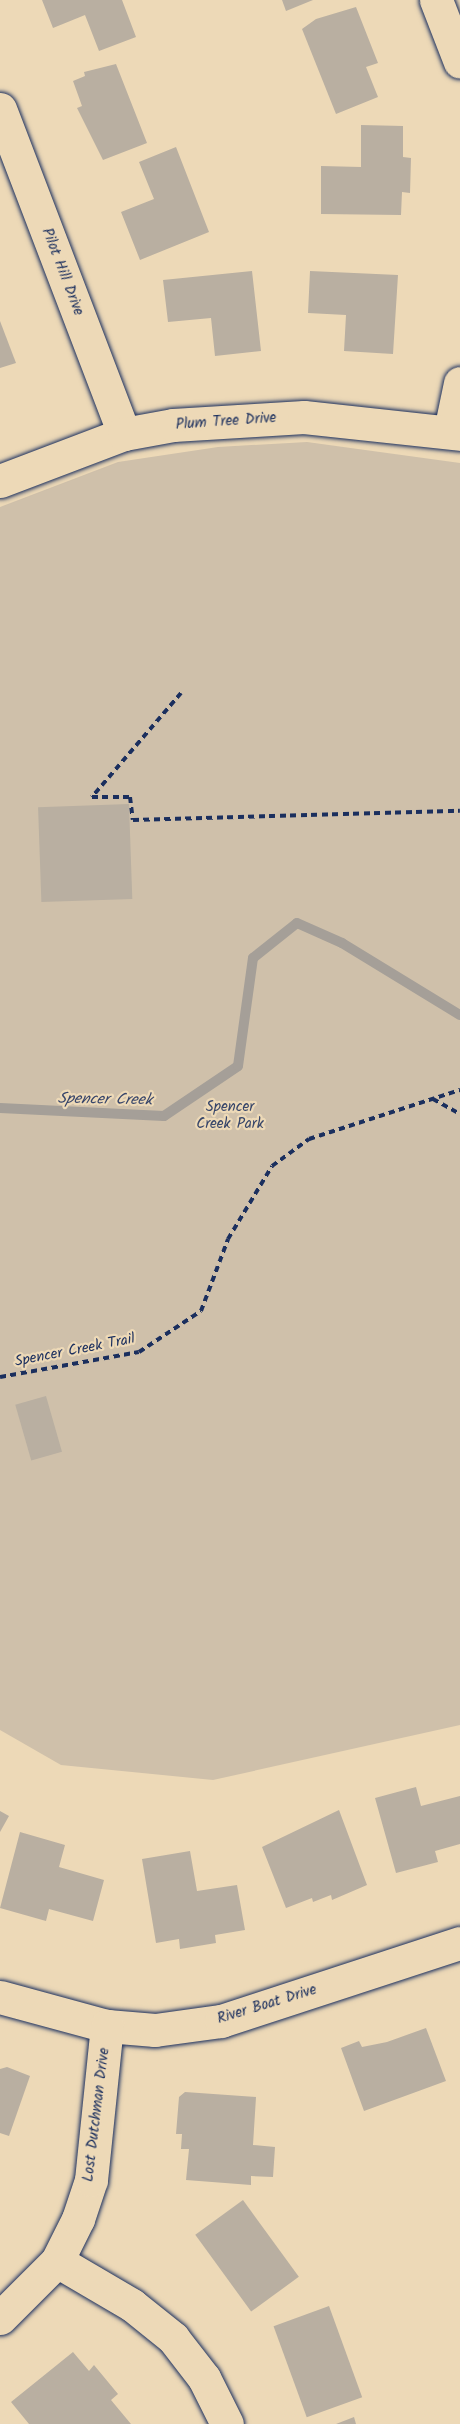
<!DOCTYPE html>
<style>
body{margin:0}
#map{position:relative;width:460px;height:2424px;overflow:hidden;background:#edd9b7;font-family:Kalam,sans-serif}
div>[style]{position:absolute}
[style*='--x']{left:calc(var(--x)*1px);top:calc(var(--y)*1px);width:calc(var(--w)*1px);rotate:calc(var(--a)*1deg)}
.green>*{inset:0;background:#cfc0aa}
.stream>*{height:10px;margin:-5px;padding:0 5px;transform-origin:5px;border-radius:5px;background:#a59f98}
.building>*{inset:0;background:#b9afa1;transform-origin:0 0}
.path>*{height:4px;margin-top:-2px;transform-origin:0;background:repeating-linear-gradient(90deg,#1b2f5e 0 6px,transparent 0 10.5px)}
.roads{filter:drop-shadow(0 0 2px #1b2f5e) drop-shadow(0 0 2px #1b2f5e)}
.street>*{height:33px;margin:-16.5px;padding:0 16.5px;transform-origin:16.5px;border-radius:16.5px;background:#edd9b7}
span{translate:-50% -50%;white-space:nowrap;text-align:center;line-height:1.15;-webkit-text-stroke:4.5px #edd9b7;paint-order:stroke}
.street-label{font-size:15px;color:#1b2f5e}
.park-label{font-size:15px;color:#364569}
.water-label{font-size:16px;color:#37456a;font-style:italic}
</style>
<div id="map">
<div class="green">
<div style="clip-path:polygon(307px 442px,460px 463px,460px 1725px,213px 1780px,61px 1765px,0 1730px,0 507px,118px 462px,218px 447px)"></div>
</div>
<div class="stream">
<div style="--x:0;--y:1108;--w:164;--a:2.8"></div>
<div style="--x:164;--y:1116;--w:89;--a:-34"></div>
<div style="--x:238;--y:1066;--w:109;--a:-82.1"></div>
<div style="--x:253;--y:958;--w:56;--a:-38.5"></div>
<div style="--x:297;--y:923;--w:49;--a:24"></div>
<div style="--x:342;--y:943;--w:138;--a:31.4"></div>
</div>
<div class="building">
<div style="clip-path:polygon(42px 0,122px 0,136px 37px,99px 51px,85px 15px,53px 28px)"></div>
<div style="clip-path:polygon(282px 0,313px 0,286px 11px)"></div>
<div style="clip-path:polygon(356px 7px,378px 63px,366px 67px,378px 97px,336px 114px,302px 29px,316px 19px)"></div>
<div style="clip-path:polygon(116px 64px,147px 143px,103px 160px,77px 108px,82px 106px,73px 81px,85px 76px,84px 72px)"></div>
<div style="clip-path:polygon(361px 125px,403px 126px,403px 157px,411px 158px,410px 193px,402px 192px,401px 215px,321px 214px,321px 166px,361px 167px)"></div>
<div style="clip-path:polygon(176px 147px,209px 232px,140px 260px,121px 212px,154px 199px,139px 162px)"></div>
<div style="clip-path:polygon(252px 271px,261px 351px,215px 356px,211px 318px,168px 322px,163px 280px)"></div>
<div style="clip-path:polygon(310px 271px,398px 275px,393px 354px,344px 351px,346px 315px,308px 313px)"></div>
<div style="clip-path:polygon(0 321px,16px 363px,0 368px)"></div>
<div style="left:129px;top:804px;width:95px;height:91px;rotate:88deg"></div>
<div style="left:46px;top:1396px;width:58px;height:32px;rotate:74deg"></div>
<div style="clip-path:polygon(416px 1787px,421px 1806px,460px 1796px,460px 1844px,435px 1851px,438px 1862px,396px 1873px,375px 1798px)"></div>
<div style="clip-path:polygon(339px 1810px,367px 1885px,332px 1900px,331px 1895px,313px 1902px,312px 1898px,286px 1908px,262px 1847px)"></div>
<div style="clip-path:polygon(0 1811px,9px 1816px,0 1832px)"></div>
<div style="clip-path:polygon(20px 1832px,65px 1845px,59px 1867px,104px 1880px,93px 1921px,49px 1909px,46px 1921px,0 1908px)"></div>
<div style="clip-path:polygon(190px 1851px,197px 1891px,237px 1885px,245px 1930px,215px 1935px,216px 1943px,180px 1949px,179px 1939px,156px 1943px,142px 1859px)"></div>
<div style="clip-path:polygon(426px 2028px,446px 2081px,364px 2111px,341px 2048px,359px 2041px,362px 2047px,387px 2042px)"></div>
<div style="clip-path:polygon(7px 2067px,30px 2076px,9px 2136px,0 2133px,0 2069px)"></div>
<div style="clip-path:polygon(185px 2092px,256px 2097px,253px 2145px,275px 2147px,273px 2177px,251px 2176px,251px 2185px,186px 2180px,189px 2149px,181px 2149px,182px 2134px,176px 2134px,179px 2097px)"></div>
<div style="left:243px;top:2200px;width:95px;height:59px;rotate:54deg"></div>
<div style="left:329px;top:2306px;width:97px;height:59px;rotate:70deg"></div>
<div style="clip-path:polygon(73px 2352px,89px 2371px,94px 2365px,118px 2394px,111px 2400px,131px 2424px,29px 2424px,11px 2402px)"></div>
<div style="clip-path:polygon(354px 2417px,356px 2424px,336px 2424px)"></div>
</div>
<div class="path">
<div style="--x:181;--y:693;--w:137;--a:130.6"></div>
<div style="--x:92;--y:797;--w:38;--a:0"></div>
<div style="--x:130;--y:797;--w:23;--a:83"></div>
<div style="--x:133;--y:820;--w:327;--a:-1.6"></div>
<div style="--x:433;--y:1099;--w:31;--a:29"></div>
<div style="--x:0;--y:1377;--w:141;--a:-10.2"></div>
<div style="--x:139;--y:1352;--w:74;--a:-33.5"></div>
<div style="--x:201;--y:1311;--w:77;--a:-69.4"></div>
<div style="--x:228;--y:1239;--w:85;--a:-58.9"></div>
<div style="--x:272;--y:1166;--w:46;--a:-36.1"></div>
<div style="--x:309;--y:1139;--w:159;--a:-18"></div>
</div>
<div class="roads">
<div class="street">
<div style="--x:436;--y:0;--w:66;--a:68.8"></div>
<div style="--x:0;--y:109;--w:348;--a:69.1"></div>
<div style="--x:450;--y:431;--w:49;--a:-78.2"></div>
<div style="--x:0;--y:481;--w:133;--a:-20.8"></div>
<div style="--x:124;--y:434;--w:50;--a:-10.4"></div>
<div style="--x:173;--y:425;--w:131;--a:-3.5"></div>
<div style="--x:304;--y:417;--w:157;--a:6.2"></div>
<div style="--x:0;--y:1997;--w:111;--a:15.2"></div>
<div style="--x:107;--y:2026;--w:48;--a:4.8"></div>
<div style="--x:155;--y:2030;--w:67;--a:-7.8"></div>
<div style="--x:221;--y:2021;--w:251;--a:-18.1"></div>
<div style="--x:57;--y:2261;--w:87;--a:30.4"></div>
<div style="--x:132;--y:2305;--w:53;--a:38.8"></div>
<div style="--x:173;--y:2338;--w:51;--a:52.2"></div>
<div style="--x:204;--y:2378;--w:51;--a:63.4"></div>
<div style="--x:0;--y:2318;--w:81;--a:-45"></div>
<div style="--x:57;--y:2261;--w:47;--a:-63.4"></div>
<div style="--x:78;--y:2219;--w:41;--a:-71.6"></div>
<div style="--x:91;--y:2180;--w:155;--a:-84.1"></div>
</div>
</div>
<div class="street-label">
<span style="left:62px;top:272px;rotate:69deg">Pilot Hill Drive</span>
<span style="left:226px;top:422px;rotate:-4deg">Plum Tree Drive</span>
<span style="left:75px;top:1351px;rotate:-11deg">Spencer Creek Trail</span>
<span style="left:267px;top:2005px;rotate:-17deg">River Boat Drive</span>
<span style="left:97px;top:2115px;rotate:-83deg">Lost Dutchman Drive</span>
</div>
<div class="park-label">
<span style="left:230px;top:1116px">Spencer<br>Creek Park</span>
</div>
<div class="water-label">
<span style="left:105px;top:1100px;rotate:1deg">Spencer Creek</span>
</div>
</div>
